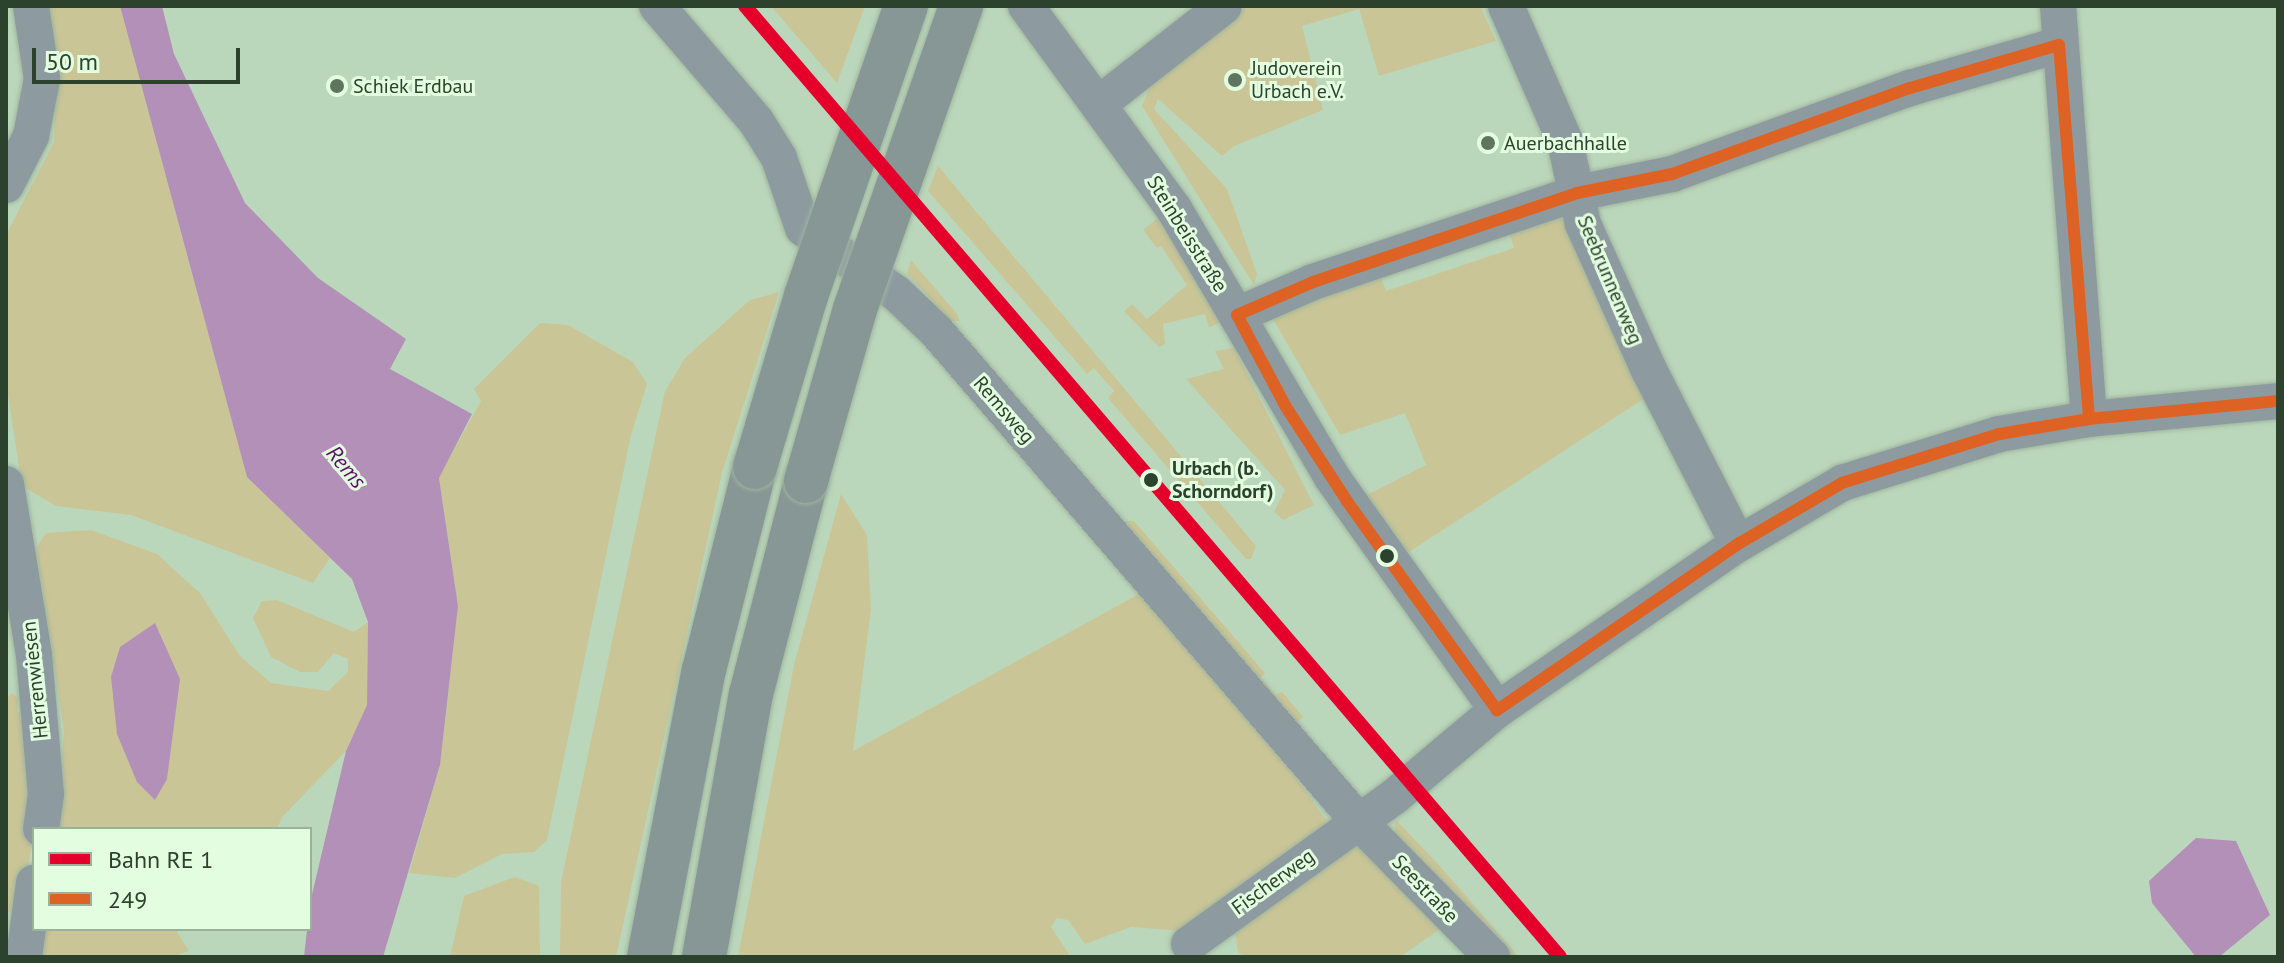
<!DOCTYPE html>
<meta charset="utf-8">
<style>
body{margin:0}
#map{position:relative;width:2284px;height:963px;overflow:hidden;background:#bbd7bb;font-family:"PT Sans",sans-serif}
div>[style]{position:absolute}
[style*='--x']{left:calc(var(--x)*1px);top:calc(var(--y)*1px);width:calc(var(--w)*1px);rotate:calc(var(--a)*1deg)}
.green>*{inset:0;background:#cac596}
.water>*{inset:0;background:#b390b7}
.roads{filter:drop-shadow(0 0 2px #9eb49e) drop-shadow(0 0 2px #9eb49e)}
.minor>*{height:36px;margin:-18px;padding:0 18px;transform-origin:18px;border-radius:18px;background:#8d9ba0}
.highway>*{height:44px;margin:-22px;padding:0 22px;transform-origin:22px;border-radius:22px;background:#879796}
.bridges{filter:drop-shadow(0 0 2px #9eb49e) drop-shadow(0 0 2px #9eb49e)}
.highway-bridge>*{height:44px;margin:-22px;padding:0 22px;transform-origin:22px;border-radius:22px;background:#879796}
.bus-1>*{height:12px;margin:-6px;padding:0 6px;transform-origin:6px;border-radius:6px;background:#de6223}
.rail-1>*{height:14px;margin:-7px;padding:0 7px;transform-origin:7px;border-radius:7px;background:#e4002b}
.dots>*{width:22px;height:22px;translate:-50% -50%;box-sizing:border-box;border:4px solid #e3fde1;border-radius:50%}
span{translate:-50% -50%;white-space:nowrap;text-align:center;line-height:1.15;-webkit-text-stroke:6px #e3fde1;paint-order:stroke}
.poi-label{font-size:20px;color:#2d422c}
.left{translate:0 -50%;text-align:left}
.street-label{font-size:20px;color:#2d422c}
.stop-label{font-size:20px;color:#2d422c;font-weight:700}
.water-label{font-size:22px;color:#5c0f65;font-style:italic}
.frame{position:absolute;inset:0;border:8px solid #2d422c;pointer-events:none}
.legend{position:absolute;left:32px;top:827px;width:280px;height:104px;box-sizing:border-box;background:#e3fde1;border:2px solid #9ab299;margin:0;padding:10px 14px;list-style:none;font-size:24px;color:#2d422c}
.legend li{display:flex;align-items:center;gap:16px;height:40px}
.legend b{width:40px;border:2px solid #9ab299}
.scale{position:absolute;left:32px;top:48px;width:208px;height:36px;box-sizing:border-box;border:4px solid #2d422c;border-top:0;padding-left:10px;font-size:24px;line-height:28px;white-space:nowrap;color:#2d422c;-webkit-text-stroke:6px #e3fde1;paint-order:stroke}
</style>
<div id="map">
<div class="green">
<div style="clip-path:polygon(46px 6px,120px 6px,247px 477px,330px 558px,313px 583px,131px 515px,56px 506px,22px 486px,6px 382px,6px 235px,54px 142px,56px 75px)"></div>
<div style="clip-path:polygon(771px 6px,865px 6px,837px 83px)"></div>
<div style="clip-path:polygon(1247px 6px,1480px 6px,1496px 41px,1379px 76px,1359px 9px,1302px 26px,1323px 110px,1234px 146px,1222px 156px,1158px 99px,1154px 109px,1227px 189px,1257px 274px,1254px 285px,1142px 106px,1153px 79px)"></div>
<div style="clip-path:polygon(938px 166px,1256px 546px,1251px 559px,1246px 559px,1108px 398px,1114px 391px,1094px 368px,1087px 374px,928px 191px)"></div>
<div style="clip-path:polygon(1561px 212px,1648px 396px,1406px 554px,1363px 497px,1426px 465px,1405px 413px,1340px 435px,1273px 319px,1378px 270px,1386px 291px,1514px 248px,1508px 227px)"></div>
<div style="clip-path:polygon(1159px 217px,1220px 322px,1209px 328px,1205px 314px,1163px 324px,1165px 344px,1159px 347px,1124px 311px,1132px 304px,1147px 319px,1187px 285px,1161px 246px,1157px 248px,1143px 230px)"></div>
<div style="clip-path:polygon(911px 260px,957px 314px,960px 321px,951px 321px,907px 273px)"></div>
<div style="clip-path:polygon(779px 292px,722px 473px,616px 957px,560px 957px,561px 882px,665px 391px,685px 358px,750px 300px)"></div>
<div style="clip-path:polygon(540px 323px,568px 325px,633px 362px,647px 384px,631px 435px,547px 840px,534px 852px,502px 854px,455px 878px,409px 873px,440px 765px,458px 606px,439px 477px,481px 401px,474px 389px)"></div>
<div style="clip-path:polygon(1234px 348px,1314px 505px,1283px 520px,1274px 512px,1285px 490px,1186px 379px,1224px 369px,1215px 351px)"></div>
<div style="clip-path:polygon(841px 494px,867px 535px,871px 609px,853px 751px,1139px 594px,1259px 725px,1340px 840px,1353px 832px,1446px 925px,1400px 957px,1245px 957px,1238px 952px,1234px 924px,1183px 931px,1131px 927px,1085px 944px,1068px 920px,1057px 918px,1051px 927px,1069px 954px,1064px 957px,738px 957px,794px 665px)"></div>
<div style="clip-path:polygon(1125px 521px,1134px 521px,1265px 673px,1261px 678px,1276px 695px,1282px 692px,1303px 717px,1295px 724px,1124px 529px)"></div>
<div style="clip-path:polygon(91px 530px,157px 554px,200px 593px,240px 656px,271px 683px,328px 691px,348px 672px,348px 659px,334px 653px,318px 672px,300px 672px,271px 657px,253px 618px,262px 601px,277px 600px,354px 632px,368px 622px,367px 705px,346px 751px,282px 817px,277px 829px,57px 829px,64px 731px,36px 548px,46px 533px)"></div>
<div style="clip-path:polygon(12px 693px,18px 698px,17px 712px,35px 716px,40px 798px,20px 913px,6px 911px,6px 699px)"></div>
<div style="clip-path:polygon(1396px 820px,1439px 865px,1519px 957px,1504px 957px,1394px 837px)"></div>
<div style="clip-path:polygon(515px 877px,539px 886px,540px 957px,450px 957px,464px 896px)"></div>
<div style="clip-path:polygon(41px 929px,182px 929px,177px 932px,189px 951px,172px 957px,37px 957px)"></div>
</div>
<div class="water">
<div style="clip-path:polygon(120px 6px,162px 6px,174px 54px,245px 203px,318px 278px,406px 339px,390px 369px,472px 414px,439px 478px,458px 606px,440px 765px,383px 957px,304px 957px,310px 903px,346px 751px,367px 705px,368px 622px,352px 579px,247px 477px)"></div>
<div style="clip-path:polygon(155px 623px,180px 679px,167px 779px,155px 800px,137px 782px,117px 734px,111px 677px,120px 647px)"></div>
<div style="clip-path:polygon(2196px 838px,2236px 841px,2270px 915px,2219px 957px,2196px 957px,2152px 903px,2149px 881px)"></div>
</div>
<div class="roads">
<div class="minor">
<div style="--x:657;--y:6;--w:152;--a:49.3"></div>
<div style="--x:756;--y:121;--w:44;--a:58.1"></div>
<div style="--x:779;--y:158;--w:74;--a:71.1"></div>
<div style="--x:803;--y:228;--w:113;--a:35"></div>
<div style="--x:896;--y:293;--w:55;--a:43.5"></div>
<div style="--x:936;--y:331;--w:648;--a:49.25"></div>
<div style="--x:1359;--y:822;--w:190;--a:45.4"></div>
<div style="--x:1026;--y:6;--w:251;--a:53.9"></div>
<div style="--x:1174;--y:209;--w:310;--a:59.5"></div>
<div style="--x:1331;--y:476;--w:287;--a:54.6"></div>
<div style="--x:1506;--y:6;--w:147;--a:66.4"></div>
<div style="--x:1565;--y:141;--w:85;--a:77.8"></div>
<div style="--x:1583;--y:224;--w:160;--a:65.7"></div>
<div style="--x:1649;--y:370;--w:195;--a:62.9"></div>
<div style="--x:2058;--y:6;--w:414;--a:85.7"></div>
<div style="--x:1100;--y:103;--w:157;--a:-38"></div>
<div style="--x:6;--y:185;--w:55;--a:-63"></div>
<div style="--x:31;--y:136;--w:58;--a:-79.1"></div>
<div style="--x:42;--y:79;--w:74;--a:-98.6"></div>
<div style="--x:1237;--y:315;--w:83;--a:-23.5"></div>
<div style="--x:1313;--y:282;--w:279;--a:-18.6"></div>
<div style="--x:1577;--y:193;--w:97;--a:-11.3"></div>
<div style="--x:1672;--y:174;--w:253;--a:-19.9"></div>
<div style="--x:1910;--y:88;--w:155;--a:-16.1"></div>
<div style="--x:6;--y:484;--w:173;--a:80.7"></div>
<div style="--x:34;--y:655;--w:140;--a:85.1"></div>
<div style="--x:46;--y:794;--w:35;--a:98"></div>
<div style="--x:1189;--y:944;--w:254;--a:-35.7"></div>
<div style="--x:1395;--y:796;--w:133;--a:-40.1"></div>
<div style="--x:1497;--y:710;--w:293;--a:-34.6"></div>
<div style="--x:1738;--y:544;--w:121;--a:-30.4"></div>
<div style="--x:1842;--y:483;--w:164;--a:-17.3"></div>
<div style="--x:1999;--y:434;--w:91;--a:-9.5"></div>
<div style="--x:2089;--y:419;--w:190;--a:-5.4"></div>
<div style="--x:24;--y:957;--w:75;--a:-82.3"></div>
</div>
<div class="highway">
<div style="--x:649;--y:957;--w:292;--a:-79.2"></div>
<div style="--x:704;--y:670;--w:209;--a:-75.9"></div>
<div style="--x:704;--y:957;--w:267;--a:-79.9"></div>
<div style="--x:751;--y:694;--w:220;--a:-75.5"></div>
</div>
</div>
<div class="bridges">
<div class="highway-bridge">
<div style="--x:755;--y:467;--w:178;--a:-73.4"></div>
<div style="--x:806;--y:296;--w:307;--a:-71"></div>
<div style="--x:806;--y:481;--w:179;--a:-74.1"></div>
<div style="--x:855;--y:309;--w:321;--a:-70.7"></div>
</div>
</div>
<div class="bus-1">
<div style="--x:2059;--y:45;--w:375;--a:85.4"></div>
<div style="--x:2089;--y:419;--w:91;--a:170.5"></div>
<div style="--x:1999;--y:434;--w:164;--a:162.7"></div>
<div style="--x:1842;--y:483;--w:121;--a:149.6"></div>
<div style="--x:1738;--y:544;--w:293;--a:145.4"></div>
<div style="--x:1497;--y:710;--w:257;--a:-125.7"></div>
<div style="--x:1347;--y:501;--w:112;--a:-123"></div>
<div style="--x:1286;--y:407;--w:104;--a:-118"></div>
<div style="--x:1237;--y:315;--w:83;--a:-23.5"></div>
<div style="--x:1313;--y:282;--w:279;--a:-18.6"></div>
<div style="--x:1577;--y:193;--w:97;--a:-11.3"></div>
<div style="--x:1672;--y:174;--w:253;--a:-19.9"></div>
<div style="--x:1910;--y:88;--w:155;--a:-16.1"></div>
<div style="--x:2089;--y:419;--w:190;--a:-5.4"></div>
</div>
<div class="rail-1">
<div style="--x:745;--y:6;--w:1252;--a:49.4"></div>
</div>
<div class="dots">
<div style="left:1235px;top:80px;background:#5f765e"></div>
<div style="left:337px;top:86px;background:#5f765e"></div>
<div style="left:1488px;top:143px;background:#5f765e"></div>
<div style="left:1151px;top:480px;background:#2d422c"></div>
<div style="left:1387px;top:556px;background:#2d422c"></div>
</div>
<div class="poi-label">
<span class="left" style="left:1251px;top:80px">Judoverein<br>Urbach e.V.</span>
<span class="left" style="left:353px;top:86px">Schiek Erdbau</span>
<span class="left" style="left:1504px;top:143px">Auerbachhalle</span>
</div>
<div class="street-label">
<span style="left:1187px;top:234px;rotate:58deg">Steinbeisstraße</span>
<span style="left:1610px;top:280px;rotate:67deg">Seebrunnenweg</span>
<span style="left:1004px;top:410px;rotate:49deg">Remsweg</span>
<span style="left:35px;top:680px;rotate:-96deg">Herrenwiesen</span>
<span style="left:1273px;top:882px;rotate:-36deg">Fischerweg</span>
<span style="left:1425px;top:889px;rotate:46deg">Seestraße</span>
</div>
<div class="stop-label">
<span class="left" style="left:1172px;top:480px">Urbach (b.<br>Schorndorf)</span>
</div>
<div class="water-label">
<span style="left:346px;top:467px;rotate:50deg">Rems</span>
</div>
<div class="frame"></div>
<ul class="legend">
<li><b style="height:10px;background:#e4002b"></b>Bahn RE 1</li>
<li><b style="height:10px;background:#de6223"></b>249</li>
</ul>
<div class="scale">50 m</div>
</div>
